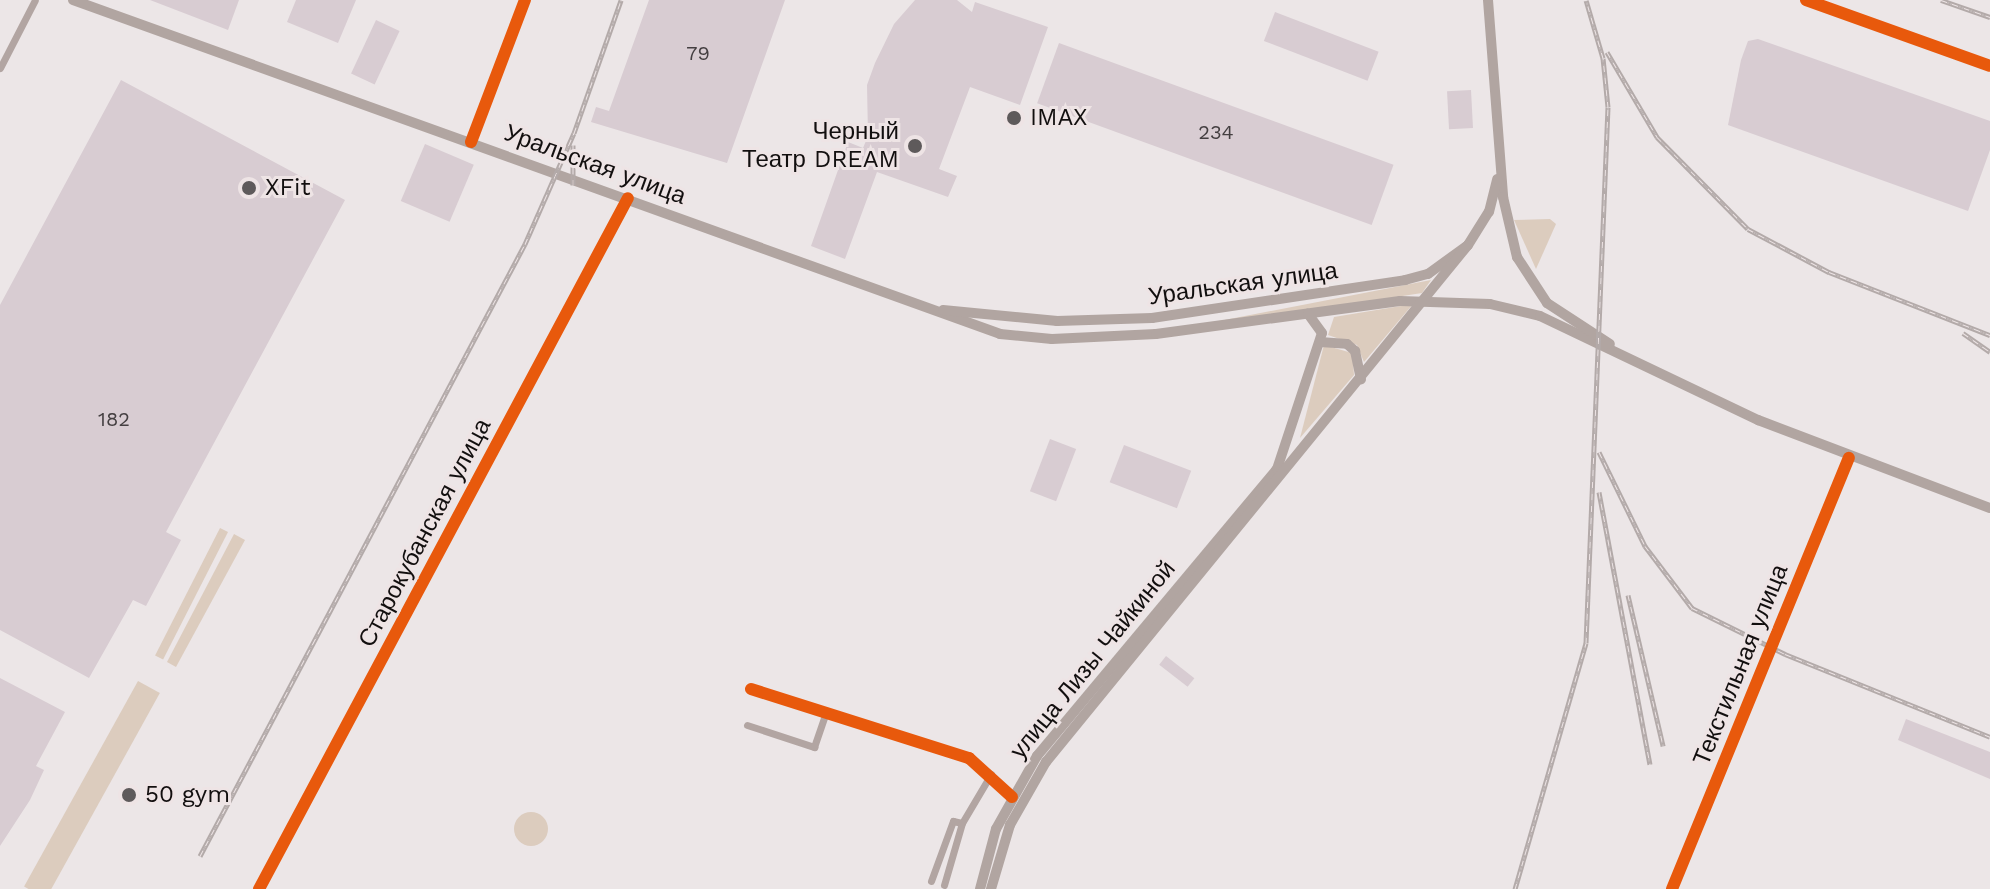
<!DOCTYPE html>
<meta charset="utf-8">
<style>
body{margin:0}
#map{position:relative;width:1990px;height:889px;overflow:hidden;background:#ece6e7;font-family:"Work Sans",sans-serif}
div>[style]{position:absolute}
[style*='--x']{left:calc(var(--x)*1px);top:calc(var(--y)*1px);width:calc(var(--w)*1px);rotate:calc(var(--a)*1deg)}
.green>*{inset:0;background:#dcccbe;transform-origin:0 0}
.round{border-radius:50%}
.building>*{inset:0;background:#d8ccd2;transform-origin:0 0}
.street>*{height:7px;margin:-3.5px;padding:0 3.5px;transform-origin:3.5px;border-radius:3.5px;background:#b2a5a2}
.secondary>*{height:10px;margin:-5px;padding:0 5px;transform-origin:5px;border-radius:5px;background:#b1a5a1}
.rail>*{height:5px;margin-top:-2.5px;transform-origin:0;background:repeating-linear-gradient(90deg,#eee4e5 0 6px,#b3aaa9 0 12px);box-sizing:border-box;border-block:2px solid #b3aaa9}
.cycleway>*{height:12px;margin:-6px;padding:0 6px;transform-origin:6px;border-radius:6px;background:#e8590c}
.dots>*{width:22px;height:22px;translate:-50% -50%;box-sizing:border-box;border:4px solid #eee4e5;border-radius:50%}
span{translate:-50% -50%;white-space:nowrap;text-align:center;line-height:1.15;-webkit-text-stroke:6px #eee4e5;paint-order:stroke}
.number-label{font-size:20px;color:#443f41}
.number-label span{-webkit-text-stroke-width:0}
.poi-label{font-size:24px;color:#120f0f}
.left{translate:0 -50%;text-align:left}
.right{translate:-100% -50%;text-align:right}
.street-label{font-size:24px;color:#120f0f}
</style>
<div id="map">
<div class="green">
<div style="clip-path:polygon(1550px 219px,1556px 224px,1536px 269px,1514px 220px)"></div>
<div style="clip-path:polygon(1431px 280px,1422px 293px,1215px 325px,1214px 322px)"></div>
<div style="clip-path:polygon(1413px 304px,1364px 362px,1357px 345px,1328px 335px,1334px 317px)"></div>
<div style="clip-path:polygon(1324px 345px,1352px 353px,1354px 375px,1300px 438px)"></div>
<div style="left:220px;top:528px;width:9px;height:143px;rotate:27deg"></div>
<div style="clip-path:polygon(234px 534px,245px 540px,176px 667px,167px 662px)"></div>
<div style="left:138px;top:681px;width:25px;height:235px;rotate:29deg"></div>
<div class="round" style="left:514px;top:812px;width:34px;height:34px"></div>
</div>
<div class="building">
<div style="clip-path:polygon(150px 0,239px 0,228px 30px)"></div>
<div style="clip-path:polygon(296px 0,356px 0,338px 43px,287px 22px)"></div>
<div style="clip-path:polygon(649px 0,785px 0,727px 163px,591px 122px,596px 107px,609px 111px)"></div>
<div style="clip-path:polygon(915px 0,957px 0,972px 12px,975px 2px,1048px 27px,1020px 105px,970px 87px,939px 169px,957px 176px,948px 197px,877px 172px,845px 259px,811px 246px,848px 142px,863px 148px,868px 136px,867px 85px,875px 63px,894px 24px)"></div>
<div style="left:1275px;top:12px;width:111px;height:31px;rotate:21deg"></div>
<div style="left:376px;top:20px;width:26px;height:59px;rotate:25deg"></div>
<div style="clip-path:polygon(1758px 39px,1990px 121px,1990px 150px,1968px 211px,1728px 125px,1741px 60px,1748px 41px)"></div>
<div style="left:1059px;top:43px;width:356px;height:64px;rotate:20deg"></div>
<div style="clip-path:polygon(121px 80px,345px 200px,166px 532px,181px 540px,146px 606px,133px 600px,89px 678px,0 630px,0 305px)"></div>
<div style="left:1471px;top:90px;width:38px;height:24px;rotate:87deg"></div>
<div style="left:425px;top:144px;width:53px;height:62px;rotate:23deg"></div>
<div style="left:1050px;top:439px;width:28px;height:56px;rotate:21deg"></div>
<div style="left:1124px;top:445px;width:72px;height:40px;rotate:21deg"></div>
<div style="left:1166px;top:656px;width:36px;height:11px;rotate:38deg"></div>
<div style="clip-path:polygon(0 678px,65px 712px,36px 766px,44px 770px,30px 800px,0 846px)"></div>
<div style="clip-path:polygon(1906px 719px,1990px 752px,1990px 779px,1898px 740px)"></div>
</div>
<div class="street">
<div style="--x:0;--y:68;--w:76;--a:-62.8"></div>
<div style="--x:471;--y:142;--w:152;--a:-69.2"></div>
<div style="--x:751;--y:689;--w:229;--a:17.6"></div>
<div style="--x:969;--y:758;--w:58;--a:42.2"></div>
<div style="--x:747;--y:725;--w:71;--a:18.2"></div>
<div style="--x:814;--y:747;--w:36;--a:-71"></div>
<div style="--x:931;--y:881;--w:64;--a:-69.9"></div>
<div style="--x:953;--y:821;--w:9;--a:13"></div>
<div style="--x:962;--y:823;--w:57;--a:-59.4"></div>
<div style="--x:944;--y:885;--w:65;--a:-73.8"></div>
<div style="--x:1672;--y:889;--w:466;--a:-67.7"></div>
</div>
<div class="secondary">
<div style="--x:73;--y:0;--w:985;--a:19.81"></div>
<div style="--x:1000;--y:334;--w:52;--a:5.5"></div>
<div style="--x:1052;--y:339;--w:104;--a:-2.8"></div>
<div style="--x:1156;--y:334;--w:246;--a:-7.7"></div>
<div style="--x:1400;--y:301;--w:90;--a:1.9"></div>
<div style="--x:1490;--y:304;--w:51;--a:13.5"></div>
<div style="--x:1540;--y:316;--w:242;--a:25.5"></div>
<div style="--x:1758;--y:420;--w:248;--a:20.8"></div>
<div style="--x:1488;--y:0;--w:198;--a:85.6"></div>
<div style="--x:1503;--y:197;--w:62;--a:76.9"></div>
<div style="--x:1517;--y:257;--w:55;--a:56.9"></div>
<div style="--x:1547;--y:303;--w:75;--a:33.1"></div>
<div style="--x:1806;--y:0;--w:195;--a:19.7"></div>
<div style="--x:943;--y:310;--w:115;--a:5.5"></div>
<div style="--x:1057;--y:321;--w:95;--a:-1.8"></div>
<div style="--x:1152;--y:318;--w:256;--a:-8.5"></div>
<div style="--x:1405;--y:280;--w:24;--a:-15"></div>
<div style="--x:1428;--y:274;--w:49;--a:-35.9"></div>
<div style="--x:1468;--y:245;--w:39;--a:-58"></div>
<div style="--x:1489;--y:212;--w:34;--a:-76"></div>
<div style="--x:1320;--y:342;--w:27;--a:4"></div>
<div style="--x:1347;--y:344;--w:11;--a:41"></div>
<div style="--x:1355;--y:351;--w:29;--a:78"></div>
<div style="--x:259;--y:889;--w:783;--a:-61.9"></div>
<div style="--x:980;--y:889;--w:62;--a:-75.1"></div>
<div style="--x:996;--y:829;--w:84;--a:-60.7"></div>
<div style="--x:1037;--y:756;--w:374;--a:-50.1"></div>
<div style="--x:1277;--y:469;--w:143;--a:-71.7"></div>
<div style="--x:1322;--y:333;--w:24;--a:-126"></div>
<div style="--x:991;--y:889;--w:67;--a:-73.5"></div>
<div style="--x:1010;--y:825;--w:73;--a:-60.3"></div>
<div style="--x:1046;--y:762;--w:667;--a:-50.78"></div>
</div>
<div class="rail">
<div style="--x:1941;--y:0;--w:52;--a:19.1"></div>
<div style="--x:1607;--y:52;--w:99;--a:59.5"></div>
<div style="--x:1657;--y:137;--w:129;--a:45.3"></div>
<div style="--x:1748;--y:229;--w:92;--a:28"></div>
<div style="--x:1829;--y:272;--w:173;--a:21.4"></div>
<div style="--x:573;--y:185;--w:40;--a:-90"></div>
<div style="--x:1963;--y:333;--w:33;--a:35"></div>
<div style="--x:1599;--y:452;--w:105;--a:63.9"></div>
<div style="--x:1645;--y:546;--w:78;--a:52.8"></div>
<div style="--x:1692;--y:608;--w:104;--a:26.3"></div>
<div style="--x:1785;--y:654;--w:221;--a:22"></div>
<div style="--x:1599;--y:492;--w:277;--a:79.4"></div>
<div style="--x:1628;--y:595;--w:155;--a:76.9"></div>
<div style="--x:200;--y:856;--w:693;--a:-62.03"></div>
<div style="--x:525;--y:244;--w:121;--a:-66.2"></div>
<div style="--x:574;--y:133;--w:141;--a:-70.5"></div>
<div style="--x:1515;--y:889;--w:256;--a:-73.9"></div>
<div style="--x:1586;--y:643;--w:536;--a:-87.65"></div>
<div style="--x:1608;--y:107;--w:49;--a:-95.8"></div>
<div style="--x:1603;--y:58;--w:60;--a:-106.3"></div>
</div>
<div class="cycleway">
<div style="--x:1806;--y:0;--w:195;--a:19.7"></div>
<div style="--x:471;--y:142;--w:152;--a:-69.2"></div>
<div style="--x:751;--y:689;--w:229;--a:17.6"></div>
<div style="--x:969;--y:758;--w:58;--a:42.2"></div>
<div style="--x:259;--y:889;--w:783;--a:-61.9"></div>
<div style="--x:1672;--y:889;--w:466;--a:-67.7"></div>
</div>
<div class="dots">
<div style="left:1014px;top:118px;background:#5e5a5b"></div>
<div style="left:915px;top:146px;background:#5e5a5b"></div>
<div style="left:249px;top:188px;background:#5e5a5b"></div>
<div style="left:129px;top:795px;background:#5e5a5b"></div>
</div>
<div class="number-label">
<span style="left:698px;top:53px">79</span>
<span style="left:1216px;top:132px">234</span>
<span style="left:114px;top:419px">182</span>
</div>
<div class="poi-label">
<span class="left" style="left:1030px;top:118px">IMAX</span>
<span class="right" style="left:899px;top:146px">Черный<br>Театр DREAM</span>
<span class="left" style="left:265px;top:188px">XFit</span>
<span class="left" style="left:145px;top:795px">50 gym</span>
</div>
<div class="street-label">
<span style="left:595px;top:165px;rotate:20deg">Уральская улица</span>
<span style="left:1243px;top:284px;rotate:-8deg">Уральская улица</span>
<span style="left:425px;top:533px;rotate:-62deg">Старокубанская улица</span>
<span style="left:1093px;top:660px;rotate:-51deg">улица Лизы Чайкиной</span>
<span style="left:1741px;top:665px;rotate:-68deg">Текстильная улица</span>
</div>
</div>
